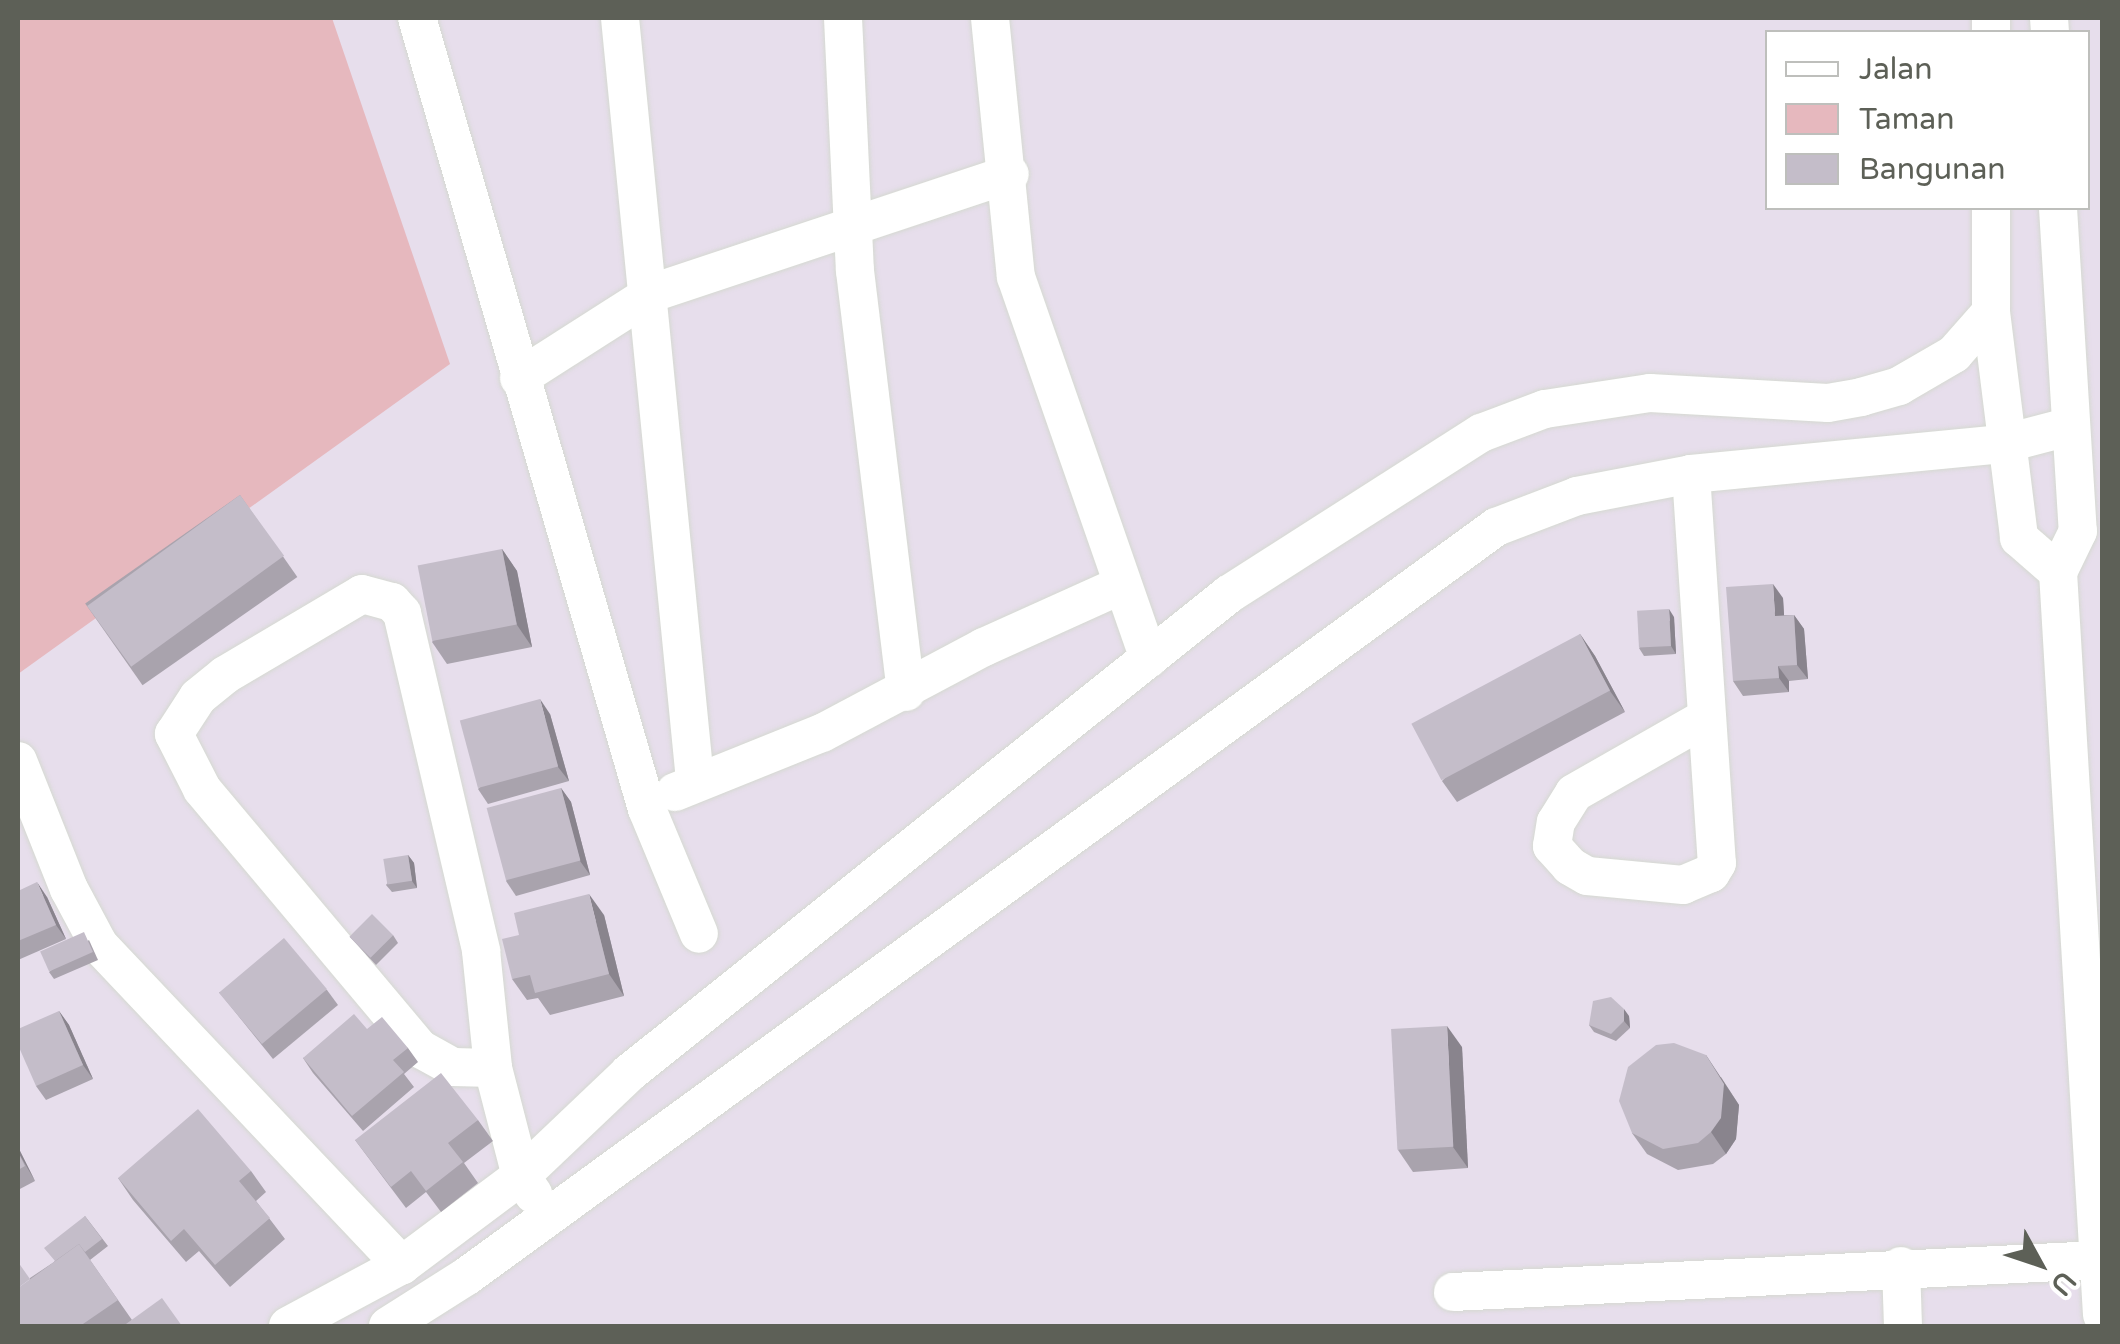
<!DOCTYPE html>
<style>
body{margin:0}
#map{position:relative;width:2120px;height:1344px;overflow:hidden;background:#e7deec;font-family:"Varela Round",sans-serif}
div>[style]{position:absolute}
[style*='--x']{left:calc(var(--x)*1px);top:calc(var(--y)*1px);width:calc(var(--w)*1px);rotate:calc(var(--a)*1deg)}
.green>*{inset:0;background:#e6b8be}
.roads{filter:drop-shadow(0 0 2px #d5d9d1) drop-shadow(0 0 2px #d5d9d1)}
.minor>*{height:38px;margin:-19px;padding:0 19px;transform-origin:19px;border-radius:19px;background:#fff}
.wall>*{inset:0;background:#a9a3ad;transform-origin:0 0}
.shaded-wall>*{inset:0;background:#89848d}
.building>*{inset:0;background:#c4bdc9;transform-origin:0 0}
span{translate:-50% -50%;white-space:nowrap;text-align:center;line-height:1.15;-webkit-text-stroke:9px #fff;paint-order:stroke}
.frame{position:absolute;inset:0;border:20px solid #5d6057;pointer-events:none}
.legend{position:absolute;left:1765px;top:30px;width:325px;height:180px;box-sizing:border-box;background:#fff;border:2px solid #bebfbc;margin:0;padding:12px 18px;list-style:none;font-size:30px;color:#5d6057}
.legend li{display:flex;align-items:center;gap:20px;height:50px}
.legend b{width:50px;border:2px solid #bebfbc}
.north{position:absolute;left:1990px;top:1214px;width:100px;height:100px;-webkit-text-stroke:8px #fff;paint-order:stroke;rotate:130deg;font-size:28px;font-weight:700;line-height:40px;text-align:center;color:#5d6057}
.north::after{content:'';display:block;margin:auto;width:35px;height:45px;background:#5d6057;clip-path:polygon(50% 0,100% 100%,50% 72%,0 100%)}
</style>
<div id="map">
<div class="green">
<div style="clip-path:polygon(18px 18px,332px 18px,450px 364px,18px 674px)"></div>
</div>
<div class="roads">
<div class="minor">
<div style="--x:417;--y:18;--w:824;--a:73.79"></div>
<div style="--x:647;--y:809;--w:135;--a:67.4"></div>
<div style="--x:620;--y:18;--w:766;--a:84.38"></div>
<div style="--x:843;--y:18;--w:253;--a:87.3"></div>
<div style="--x:855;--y:271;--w:424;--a:83.1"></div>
<div style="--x:990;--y:18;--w:260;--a:84.3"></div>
<div style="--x:1016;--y:277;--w:404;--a:70.8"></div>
<div style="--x:2049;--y:18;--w:14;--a:86"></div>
<div style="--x:1991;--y:32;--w:14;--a:-90"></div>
<div style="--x:1991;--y:208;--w:104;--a:90"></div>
<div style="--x:1991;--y:312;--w:228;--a:82.9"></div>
<div style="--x:2019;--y:538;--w:52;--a:41.1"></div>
<div style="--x:2058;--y:208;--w:324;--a:86.5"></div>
<div style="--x:2078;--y:531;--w:46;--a:116"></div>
<div style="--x:2058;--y:572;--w:744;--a:86.61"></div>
<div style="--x:519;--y:378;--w:158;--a:-32.6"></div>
<div style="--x:652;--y:293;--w:377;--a:-18.4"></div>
<div style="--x:1691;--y:474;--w:390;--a:86.2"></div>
<div style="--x:1717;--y:863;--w:12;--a:121"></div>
<div style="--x:1711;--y:873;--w:30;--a:157"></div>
<div style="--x:1683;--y:885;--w:96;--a:-174.6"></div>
<div style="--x:1587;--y:876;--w:20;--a:-150"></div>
<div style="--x:1570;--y:866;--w:27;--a:-132"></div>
<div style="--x:1552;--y:846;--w:24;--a:-81"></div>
<div style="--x:1556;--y:822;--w:34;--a:-58"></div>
<div style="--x:1574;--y:793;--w:153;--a:-29.7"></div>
<div style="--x:18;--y:761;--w:138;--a:68.3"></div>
<div style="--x:69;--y:889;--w:64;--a:61.8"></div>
<div style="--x:99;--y:945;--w:441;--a:46.6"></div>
<div style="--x:675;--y:792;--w:158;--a:-21.9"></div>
<div style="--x:822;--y:733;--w:183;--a:-28"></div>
<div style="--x:984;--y:647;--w:150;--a:-24.3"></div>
<div style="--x:493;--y:1068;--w:40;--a:-178.6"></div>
<div style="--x:453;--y:1067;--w:38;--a:-151"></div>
<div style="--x:420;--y:1049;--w:339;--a:-130"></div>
<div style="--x:202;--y:789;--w:62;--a:-117"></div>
<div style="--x:174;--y:734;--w:44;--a:-57"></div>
<div style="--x:198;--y:697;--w:35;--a:-39"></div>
<div style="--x:225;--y:675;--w:159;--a:-30.6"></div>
<div style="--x:362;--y:594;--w:31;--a:15"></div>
<div style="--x:392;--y:602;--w:15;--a:48"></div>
<div style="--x:402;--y:613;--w:347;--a:76.8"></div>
<div style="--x:481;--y:951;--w:118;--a:84.1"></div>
<div style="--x:493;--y:1068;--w:112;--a:75.5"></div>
<div style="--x:521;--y:1176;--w:22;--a:56"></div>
<div style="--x:1901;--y:1266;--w:60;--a:88.1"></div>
<div style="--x:1453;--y:1292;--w:647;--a:-2.84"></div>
<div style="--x:288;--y:1326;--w:129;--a:-28.2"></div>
<div style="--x:402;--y:1265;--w:149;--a:-36.8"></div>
<div style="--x:521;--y:1176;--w:149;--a:-43.6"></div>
<div style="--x:629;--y:1073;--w:768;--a:-38.6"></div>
<div style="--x:1229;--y:594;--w:299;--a:-32.6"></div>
<div style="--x:1481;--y:433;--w:68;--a:-20.6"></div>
<div style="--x:1545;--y:409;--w:106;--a:-8.7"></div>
<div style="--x:1650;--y:393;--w:178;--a:3.2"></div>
<div style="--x:1828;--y:403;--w:34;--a:-10"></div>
<div style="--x:1861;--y:397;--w:40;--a:-16"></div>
<div style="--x:1899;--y:386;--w:64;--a:-30.2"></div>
<div style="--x:1954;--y:354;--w:56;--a:-48.6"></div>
<div style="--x:388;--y:1326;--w:93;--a:-32.3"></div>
<div style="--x:467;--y:1276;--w:1273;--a:-36.05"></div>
<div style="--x:1496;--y:527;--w:87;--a:-20.9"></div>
<div style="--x:1577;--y:496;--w:116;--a:-10.9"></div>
<div style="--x:1691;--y:474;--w:313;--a:-5.5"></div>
<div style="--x:2003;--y:444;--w:67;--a:-14.7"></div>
</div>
</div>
<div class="wall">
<div style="left:240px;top:495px;width:100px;height:189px;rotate:55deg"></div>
<div style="clip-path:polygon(502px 549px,517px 571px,532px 647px,447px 664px,432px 642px)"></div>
<div style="clip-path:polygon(1783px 598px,1784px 615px,1794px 615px,1804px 629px,1808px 679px,1789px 681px,1789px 692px,1743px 696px,1733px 681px)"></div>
<div style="clip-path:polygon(1674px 617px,1676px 654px,1644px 656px,1639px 648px)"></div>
<div style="clip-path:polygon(1580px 634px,1595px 656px,1625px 712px,1457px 802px,1442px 781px)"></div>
<div style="clip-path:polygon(550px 714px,569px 781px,488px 804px,478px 789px)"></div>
<div style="clip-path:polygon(561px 788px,571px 802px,590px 875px,516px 896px,506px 881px)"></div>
<div style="clip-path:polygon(408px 855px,414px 863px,417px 888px,392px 892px,386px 885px)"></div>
<div style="clip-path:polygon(18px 891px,47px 897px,66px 939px,18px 960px)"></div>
<div style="clip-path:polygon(604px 915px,624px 996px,550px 1015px,538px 998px,527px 1000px,512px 979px)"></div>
<div style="clip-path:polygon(393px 935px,398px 943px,376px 965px,350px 937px)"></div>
<div style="clip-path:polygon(89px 940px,98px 960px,54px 979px,49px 972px)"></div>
<div style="clip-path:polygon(327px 990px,338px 1005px,273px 1059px,219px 992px)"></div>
<div style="clip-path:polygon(59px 1011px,69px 1025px,93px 1079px,46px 1100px,36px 1086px)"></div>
<div style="clip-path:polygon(1629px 1016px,1630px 1028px,1616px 1041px,1594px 1032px,1589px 1025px)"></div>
<div style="clip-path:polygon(367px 1029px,408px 1048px,418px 1062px,404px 1074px,414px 1087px,363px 1131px,313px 1073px,303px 1058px)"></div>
<div style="clip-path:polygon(1462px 1047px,1468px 1168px,1413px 1172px,1398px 1150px)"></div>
<div style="clip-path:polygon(1721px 1077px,1739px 1105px,1736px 1139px,1726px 1154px,1713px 1164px,1678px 1170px,1647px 1154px,1632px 1133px)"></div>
<div style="clip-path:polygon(478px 1120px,493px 1141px,464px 1163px,478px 1183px,441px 1212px,426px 1192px,406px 1208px,355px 1140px)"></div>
<div style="clip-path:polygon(18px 1147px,35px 1181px,18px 1190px)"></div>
<div style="clip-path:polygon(251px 1171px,266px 1192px,256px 1201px,285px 1239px,230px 1287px,199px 1251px,186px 1262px,133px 1200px,118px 1178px)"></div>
<div style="clip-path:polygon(85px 1216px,108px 1246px,90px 1260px,132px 1320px,125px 1326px,18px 1326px,30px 1278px,54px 1262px)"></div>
</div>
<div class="shaded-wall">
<div style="clip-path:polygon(502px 549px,517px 571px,532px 647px,517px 625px)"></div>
<div style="clip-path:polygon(1773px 584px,1783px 598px,1785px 631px,1775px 616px)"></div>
<div style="clip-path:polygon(1669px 609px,1674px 617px,1676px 654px,1671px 646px)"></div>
<div style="clip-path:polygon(1794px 615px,1804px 629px,1808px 679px,1797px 665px)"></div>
<div style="clip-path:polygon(1580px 634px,1595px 656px,1625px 712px,1610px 691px)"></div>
<div style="clip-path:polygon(1778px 666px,1789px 681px,1789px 692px,1779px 678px)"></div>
<div style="clip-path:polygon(540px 699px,550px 714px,569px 781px,558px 767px)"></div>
<div style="clip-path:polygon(561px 788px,571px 802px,590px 875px,580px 861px)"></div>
<div style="clip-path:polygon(408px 855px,414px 863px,417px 888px,412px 881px)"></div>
<div style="clip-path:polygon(37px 882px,47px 897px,66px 939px,56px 925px)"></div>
<div style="clip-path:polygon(589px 894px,604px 915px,624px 996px,609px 974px)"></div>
<div style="clip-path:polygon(1624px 1009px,1629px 1016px,1630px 1028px,1624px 1021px)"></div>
<div style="clip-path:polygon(59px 1011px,69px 1025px,93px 1079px,83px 1065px)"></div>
<div style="clip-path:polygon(1447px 1026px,1462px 1047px,1468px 1168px,1453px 1147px)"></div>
<div style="clip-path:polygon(1706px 1055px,1739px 1105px,1736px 1139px,1726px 1154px,1711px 1132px)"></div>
<div style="clip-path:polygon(18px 1147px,35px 1181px,18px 1152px)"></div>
</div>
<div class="building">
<div style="left:240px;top:495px;width:75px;height:189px;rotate:54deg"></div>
<div style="left:502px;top:549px;width:77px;height:86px;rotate:79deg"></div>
<div style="clip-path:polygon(1773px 584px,1775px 616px,1794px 615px,1797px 665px,1778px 666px,1779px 678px,1733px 681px,1726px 587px)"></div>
<div style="left:1669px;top:609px;width:37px;height:32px;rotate:87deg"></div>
<div style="left:1580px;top:634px;width:64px;height:191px;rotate:62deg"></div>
<div style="left:540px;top:699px;width:70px;height:83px;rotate:75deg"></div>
<div style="left:561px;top:788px;width:75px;height:77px;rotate:75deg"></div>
<div style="left:408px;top:855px;width:26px;height:25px;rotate:81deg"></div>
<div style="clip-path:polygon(37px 882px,56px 925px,18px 941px,18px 891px)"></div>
<div style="clip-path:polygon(589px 894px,609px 974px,535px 993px,530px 975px,512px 979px,502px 939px,519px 935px,514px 913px)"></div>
<div style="left:372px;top:914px;width:30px;height:32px;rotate:45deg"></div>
<div style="left:84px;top:932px;width:22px;height:48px;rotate:66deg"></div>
<div style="left:284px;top:938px;width:67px;height:85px;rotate:50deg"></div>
<div style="clip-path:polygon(1611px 997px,1624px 1009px,1624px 1021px,1611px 1034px,1589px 1025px,1593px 1001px)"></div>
<div style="clip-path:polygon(59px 1011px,83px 1065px,36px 1086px,18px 1045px,18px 1029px)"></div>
<div style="clip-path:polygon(354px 1014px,367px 1029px,382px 1017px,408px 1048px,393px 1060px,404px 1072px,352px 1116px,303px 1058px)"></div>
<div style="left:1447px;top:1026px;width:121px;height:56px;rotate:87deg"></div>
<div style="clip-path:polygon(1674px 1043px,1706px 1055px,1724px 1084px,1721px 1118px,1711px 1132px,1698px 1143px,1663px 1149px,1632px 1133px,1619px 1101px,1628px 1067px,1656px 1045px)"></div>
<div style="clip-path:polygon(441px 1073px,478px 1120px,448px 1143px,463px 1162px,426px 1191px,411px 1171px,391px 1187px,355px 1140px)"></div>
<div style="clip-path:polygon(198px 1109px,251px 1171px,239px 1181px,270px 1218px,215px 1265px,184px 1229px,171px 1241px,118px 1178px)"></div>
<div style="clip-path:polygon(18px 1152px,25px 1166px,18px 1170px)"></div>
<div style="clip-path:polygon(85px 1216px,102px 1239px,85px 1252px,79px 1244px,55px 1261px,44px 1248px)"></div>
<div style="clip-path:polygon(79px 1244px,118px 1300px,80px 1326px,18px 1326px,18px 1288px)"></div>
<div style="clip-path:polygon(18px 1262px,30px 1279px,18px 1288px)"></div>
<div style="clip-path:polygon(162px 1298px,182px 1326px,128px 1326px,126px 1324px)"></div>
</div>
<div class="frame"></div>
<ul class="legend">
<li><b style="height:12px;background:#fff"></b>Jalan</li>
<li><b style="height:28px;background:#e6b8be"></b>Taman</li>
<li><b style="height:28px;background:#c4bdc9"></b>Bangunan</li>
</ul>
<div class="north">U</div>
</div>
